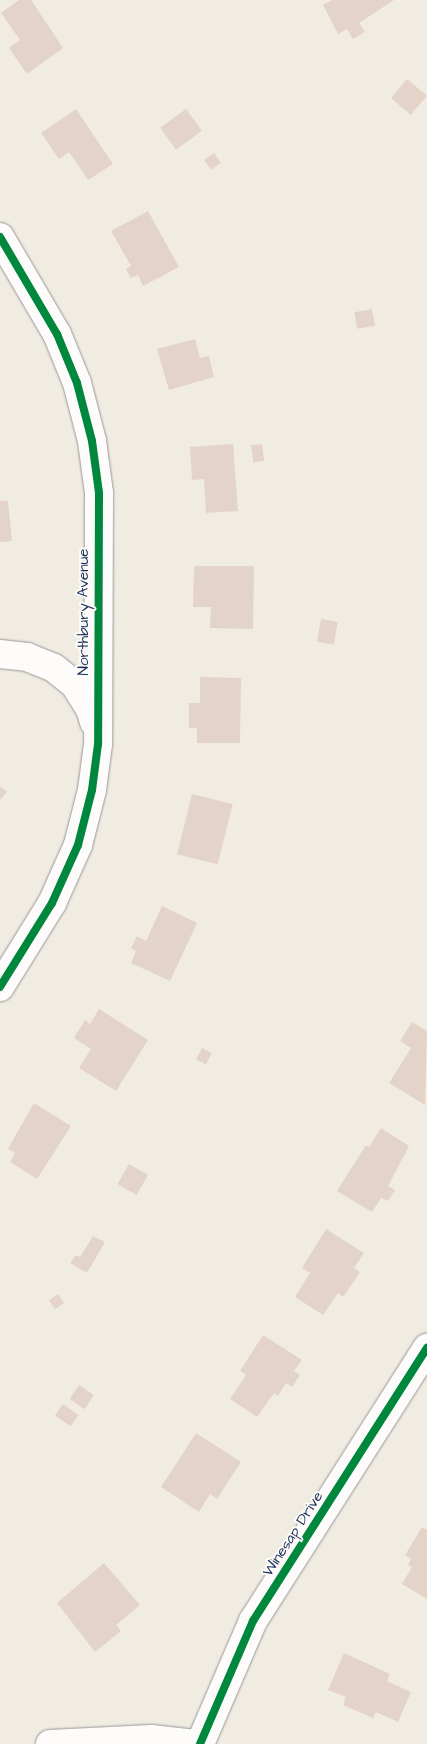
<!DOCTYPE html>
<style>
body{margin:0}
#map{position:relative;width:427px;height:1744px;overflow:hidden;background:#f1ece2;font-family:"Architects Daughter",sans-serif}
div>[style]{position:absolute}
[style*='--x']{left:calc(var(--x)*1px);top:calc(var(--y)*1px);width:calc(var(--w)*1px);rotate:calc(var(--a)*1deg)}
.building>*{inset:0;background:#e4d3c9;transform-origin:0 0}
.roads{filter:drop-shadow(0 0 1px #97989a) drop-shadow(0 0 1px #97989a)}
.minor>*{height:28px;margin:-14px;padding:0 14px;transform-origin:14px;border-radius:14px;background:#fdfcfb}
.cycleway>*{height:8px;margin:-4px;padding:0 4px;transform-origin:4px;border-radius:4px;background:#00873e}
span{translate:-50% -50%;white-space:nowrap;text-align:center;line-height:1.15;-webkit-text-stroke:4px #fdfcf7;paint-order:stroke}
.street-label{font-size:15px;color:#1b2f5e}
</style>
<div id="map">
<div class="building">
<div style="clip-path:polygon(19px 0,31px 0,63px 48px,27px 74px,9px 48px,20px 40px,1px 13px)"></div>
<div style="clip-path:polygon(332px 0,394px 0,359px 23px,365px 32px,353px 39px,347px 29px,338px 34px,323px 5px)"></div>
<div style="left:407px;top:79px;width:26px;height:25px;rotate:40deg"></div>
<div style="clip-path:polygon(76px 109px,113px 164px,88px 180px,69px 152px,59px 159px,41px 133px)"></div>
<div style="left:186px;top:109px;width:27px;height:32px;rotate:54deg"></div>
<div style="left:214px;top:153px;width:12px;height:12px;rotate:55deg"></div>
<div style="clip-path:polygon(148px 211px,179px 267px,143px 286px,138px 275px,131px 278px,126px 269px,131px 266px,111px 231px)"></div>
<div style="left:372px;top:309px;width:17px;height:18px;rotate:80deg"></div>
<div style="clip-path:polygon(195px 339px,200px 358px,209px 356px,214px 377px,169px 390px,157px 349px)"></div>
<div style="clip-path:polygon(233px 444px,238px 511px,206px 513px,204px 479px,192px 480px,190px 447px)"></div>
<div style="left:262px;top:444px;width:17px;height:11px;rotate:83deg"></div>
<div style="clip-path:polygon(0 501px,8px 501px,12px 541px,0 542px)"></div>
<div style="clip-path:polygon(194px 566px,254px 566px,253px 629px,210px 628px,211px 607px,193px 607px)"></div>
<div style="left:321px;top:619px;width:17px;height:23px;rotate:10deg"></div>
<div style="clip-path:polygon(200px 677px,241px 678px,240px 743px,197px 743px,197px 728px,189px 728px,189px 703px,200px 703px)"></div>
<div style="clip-path:polygon(0 786px,7px 792px,0 800px)"></div>
<div style="left:192px;top:794px;width:42px;height:62px;rotate:14deg"></div>
<div style="clip-path:polygon(162px 906px,197px 923px,170px 981px,131px 963px,136px 951px,131px 948px,137px 936px,146px 941px)"></div>
<div style="clip-path:polygon(99px 1009px,148px 1040px,116px 1091px,79px 1068px,91px 1049px,74px 1038px,85px 1020px,90px 1024px)"></div>
<div style="clip-path:polygon(412px 1022px,427px 1031px,425px 1105px,389px 1083px,411px 1048px,400px 1041px)"></div>
<div style="left:202px;top:1048px;width:11px;height:13px;rotate:27deg"></div>
<div style="clip-path:polygon(34px 1103px,71px 1126px,37px 1179px,10px 1162px,15px 1153px,8px 1149px)"></div>
<div style="clip-path:polygon(381px 1128px,409px 1146px,388px 1186px,395px 1190px,388px 1201px,381px 1198px,372px 1212px,337px 1191px,366px 1145px,369px 1147px)"></div>
<div style="left:129px;top:1164px;width:22px;height:23px;rotate:30deg"></div>
<div style="clip-path:polygon(326px 1229px,364px 1253px,354px 1268px,360px 1272px,355px 1280px,343px 1297px,338px 1293px,323px 1315px,295px 1297px,310px 1273px,302px 1268px)"></div>
<div style="clip-path:polygon(93px 1236px,105px 1242px,87px 1273px,70px 1263px,76px 1255px,80px 1257px)"></div>
<div style="left:58px;top:1294px;width:11px;height:11px;rotate:56deg"></div>
<div style="clip-path:polygon(263px 1335px,302px 1360px,294px 1371px,300px 1375px,292px 1387px,286px 1383px,278px 1396px,274px 1393px,257px 1417px,230px 1399px,246px 1375px,240px 1371px)"></div>
<div style="left:79px;top:1385px;width:18px;height:17px;rotate:34deg"></div>
<div style="left:63px;top:1404px;width:19px;height:14px;rotate:35deg"></div>
<div style="clip-path:polygon(196px 1433px,241px 1462px,217px 1499px,210px 1494px,199px 1512px,161px 1487px)"></div>
<div style="clip-path:polygon(422px 1527px,427px 1530px,427px 1599px,402px 1584px,412px 1567px,408px 1565px,411px 1559px,405px 1555px)"></div>
<div style="clip-path:polygon(104px 1563px,140px 1605px,116px 1625px,121px 1631px,95px 1652px,57px 1603px)"></div>
<div style="clip-path:polygon(344px 1653px,390px 1674px,387px 1681px,411px 1692px,398px 1722px,376px 1712px,373px 1718px,343px 1705px,346px 1697px,328px 1690px)"></div>
</div>
<div class="roads">
<div class="minor">
<div style="--x:0;--y:237;--w:113;--a:59.6"></div>
<div style="--x:57;--y:334;--w:53;--a:67.8"></div>
<div style="--x:77;--y:383;--w:60;--a:75.5"></div>
<div style="--x:92;--y:441;--w:52;--a:82.3"></div>
<div style="--x:99;--y:493;--w:251;--a:90.2"></div>
<div style="--x:98;--y:744;--w:46;--a:97.4"></div>
<div style="--x:92;--y:790;--w:57;--a:104.3"></div>
<div style="--x:78;--y:845;--w:64;--a:114.1"></div>
<div style="--x:52;--y:903;--w:99;--a:121.8"></div>
<div style="--x:0;--y:654;--w:27;--a:6"></div>
<div style="--x:27;--y:657;--w:29;--a:22"></div>
<div style="--x:54;--y:668;--w:27;--a:39"></div>
<div style="--x:75;--y:685;--w:28;--a:58"></div>
<div style="--x:90;--y:709;--w:14;--a:73"></div>
<div style="--x:50;--y:1744;--w:101;--a:-2.8"></div>
<div style="--x:151;--y:1739;--w:45;--a:6.3"></div>
<div style="--x:200;--y:1744;--w:134;--a:-66.7"></div>
<div style="--x:253;--y:1621;--w:324;--a:-57.5"></div>
</div>
</div>
<div class="cycleway">
<div style="--x:0;--y:237;--w:113;--a:59.6"></div>
<div style="--x:57;--y:334;--w:53;--a:67.8"></div>
<div style="--x:77;--y:383;--w:60;--a:75.5"></div>
<div style="--x:92;--y:441;--w:52;--a:82.3"></div>
<div style="--x:99;--y:493;--w:251;--a:90.2"></div>
<div style="--x:98;--y:744;--w:46;--a:97.4"></div>
<div style="--x:92;--y:790;--w:57;--a:104.3"></div>
<div style="--x:78;--y:845;--w:64;--a:114.1"></div>
<div style="--x:52;--y:903;--w:99;--a:121.8"></div>
<div style="--x:200;--y:1744;--w:134;--a:-66.7"></div>
<div style="--x:253;--y:1621;--w:324;--a:-57.5"></div>
</div>
<div class="street-label">
<span style="left:84px;top:612px;rotate:-90deg">Northbury Avenue</span>
<span style="left:293px;top:1534px;rotate:-57deg">Winesap Drive</span>
</div>
</div>
